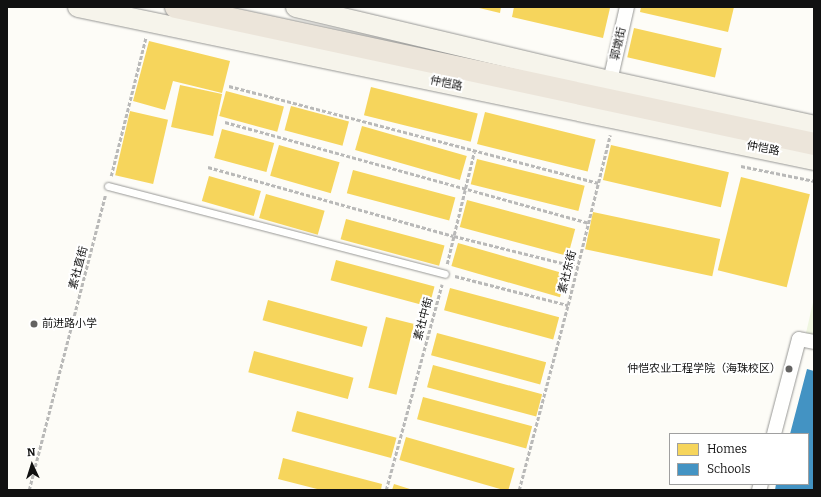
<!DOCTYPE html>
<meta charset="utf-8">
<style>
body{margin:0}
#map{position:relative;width:821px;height:497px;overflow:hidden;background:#fdfcf7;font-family:Bitter,"Noto Sans SC",serif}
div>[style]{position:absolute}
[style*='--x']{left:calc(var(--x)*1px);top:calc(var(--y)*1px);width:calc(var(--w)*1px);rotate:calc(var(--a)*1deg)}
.pitch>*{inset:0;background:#f0f6e1}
.homes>*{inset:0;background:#f6d55c;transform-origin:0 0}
.schools>*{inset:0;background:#4393c3}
.path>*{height:2.5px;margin-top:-1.25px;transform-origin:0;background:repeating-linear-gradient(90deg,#b9b9b8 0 4px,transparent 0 6px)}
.roads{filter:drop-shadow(0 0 1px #979795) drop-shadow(0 0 1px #979795)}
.service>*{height:7px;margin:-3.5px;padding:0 3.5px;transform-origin:3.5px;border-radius:3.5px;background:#fffffe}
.minor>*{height:14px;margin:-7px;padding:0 7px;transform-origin:7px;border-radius:7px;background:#fffffe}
.secondary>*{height:20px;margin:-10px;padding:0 10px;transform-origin:10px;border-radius:10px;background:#f6f4eb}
.trunk>*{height:22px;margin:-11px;padding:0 11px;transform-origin:11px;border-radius:11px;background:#ece5da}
.dots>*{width:11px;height:11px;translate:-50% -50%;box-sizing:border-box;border:2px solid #fff;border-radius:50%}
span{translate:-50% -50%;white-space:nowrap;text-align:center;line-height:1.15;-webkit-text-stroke:4px #fff;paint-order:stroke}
.street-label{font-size:11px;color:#111}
.poi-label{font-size:11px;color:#111}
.left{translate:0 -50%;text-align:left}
.right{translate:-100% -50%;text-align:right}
.frame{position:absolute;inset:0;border:8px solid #111;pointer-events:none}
.legend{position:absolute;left:669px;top:433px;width:140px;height:52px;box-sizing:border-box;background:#fff;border:1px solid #a0a0a0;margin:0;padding:5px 7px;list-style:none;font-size:12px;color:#111}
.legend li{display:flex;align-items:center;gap:8px;height:20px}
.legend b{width:20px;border:1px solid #a0a0a0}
.north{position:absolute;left:12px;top:445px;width:40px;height:40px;-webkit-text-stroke:3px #fff;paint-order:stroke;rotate:356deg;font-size:11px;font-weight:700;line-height:16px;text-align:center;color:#111}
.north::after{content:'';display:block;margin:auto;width:14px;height:18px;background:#111;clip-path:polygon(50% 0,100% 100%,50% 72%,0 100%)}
</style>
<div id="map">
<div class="pitch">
<div style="clip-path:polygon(814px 298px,814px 335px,806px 333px)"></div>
</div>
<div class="homes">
<div style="clip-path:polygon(475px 7px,501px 7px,500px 13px)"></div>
<div style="clip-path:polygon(514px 7px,606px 7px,610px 8px,603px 38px,512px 17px)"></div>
<div style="clip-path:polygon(641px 7px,734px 7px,728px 32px,640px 12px)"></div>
<div style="left:634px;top:28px;width:90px;height:30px;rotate:13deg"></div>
<div style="clip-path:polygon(149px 41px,230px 61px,222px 93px,173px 81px,165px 110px,133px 101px)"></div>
<div style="left:180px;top:85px;width:43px;height:43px;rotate:12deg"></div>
<div style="left:371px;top:87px;width:110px;height:29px;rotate:14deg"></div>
<div style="left:226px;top:91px;width:60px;height:26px;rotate:15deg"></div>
<div style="left:291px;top:106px;width:60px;height:25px;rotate:15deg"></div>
<div style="left:130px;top:111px;width:39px;height:66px;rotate:13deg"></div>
<div style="left:485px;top:112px;width:114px;height:33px;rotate:14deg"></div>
<div style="left:362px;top:126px;width:109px;height:25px;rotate:16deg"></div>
<div style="left:222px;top:129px;width:54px;height:30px;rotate:15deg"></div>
<div style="left:279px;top:145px;width:63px;height:32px;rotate:16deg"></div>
<div style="left:611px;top:145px;width:121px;height:36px;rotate:13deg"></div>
<div style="left:477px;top:159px;width:111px;height:26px;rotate:14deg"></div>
<div style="left:353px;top:170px;width:106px;height:24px;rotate:15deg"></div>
<div style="left:209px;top:176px;width:54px;height:26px;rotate:16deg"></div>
<div style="left:741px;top:177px;width:71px;height:96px;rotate:14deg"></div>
<div style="left:266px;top:194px;width:61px;height:25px;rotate:16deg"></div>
<div style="left:467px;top:200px;width:112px;height:28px;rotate:15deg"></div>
<div style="left:593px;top:212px;width:130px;height:38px;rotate:12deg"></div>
<div style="left:346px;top:219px;width:102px;height:21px;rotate:15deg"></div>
<div style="left:458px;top:243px;width:113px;height:24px;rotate:16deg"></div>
<div style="left:336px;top:260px;width:102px;height:21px;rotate:15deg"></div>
<div style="left:450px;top:288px;width:113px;height:23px;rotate:15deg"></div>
<div style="left:268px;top:300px;width:103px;height:21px;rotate:15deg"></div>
<div style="left:386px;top:317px;width:29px;height:73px;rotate:14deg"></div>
<div style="left:437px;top:333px;width:113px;height:23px;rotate:15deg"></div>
<div style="left:254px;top:351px;width:103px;height:22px;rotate:15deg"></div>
<div style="left:433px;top:365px;width:113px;height:23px;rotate:15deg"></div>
<div style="left:423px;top:397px;width:113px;height:23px;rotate:15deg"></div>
<div style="left:297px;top:411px;width:103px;height:21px;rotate:15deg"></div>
<div style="left:406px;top:437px;width:113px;height:24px;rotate:16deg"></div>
<div style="clip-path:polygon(283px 458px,382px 484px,381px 490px,321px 490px,278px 479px)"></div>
<div style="clip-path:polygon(394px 484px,413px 490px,392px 490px)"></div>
</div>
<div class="schools">
<div style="clip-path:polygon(807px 369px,814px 371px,814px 490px,775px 490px,776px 484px,808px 484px,808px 434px,790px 434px)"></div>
</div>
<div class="path">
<div style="--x:229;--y:86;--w:382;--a:14.7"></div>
<div style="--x:225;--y:122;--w:378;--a:15.5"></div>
<div style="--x:741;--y:166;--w:75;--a:11.6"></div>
<div style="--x:208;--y:167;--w:255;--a:15.7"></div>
<div style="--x:454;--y:236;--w:128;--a:14"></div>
<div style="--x:111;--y:176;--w:143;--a:-75.9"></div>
<div style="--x:447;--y:264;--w:115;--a:-76.4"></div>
<div style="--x:455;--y:276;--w:117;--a:14.4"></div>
<div style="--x:568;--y:305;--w:175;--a:-76.1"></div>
<div style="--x:29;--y:490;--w:304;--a:-75.5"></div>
<div style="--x:386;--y:490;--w:213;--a:-74.8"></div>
<div style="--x:519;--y:490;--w:191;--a:-75.2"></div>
</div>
<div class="roads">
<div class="service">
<div style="--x:108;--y:186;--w:348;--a:14.6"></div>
</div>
<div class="minor">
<div style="--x:610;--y:81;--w:76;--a:-77.1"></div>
<div style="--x:774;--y:434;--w:98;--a:-75.3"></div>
<div style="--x:799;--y:339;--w:15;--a:11"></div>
<div style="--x:759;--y:490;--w:6;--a:-72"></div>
</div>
<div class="secondary">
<div style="--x:78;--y:7;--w:752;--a:11.74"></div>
<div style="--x:296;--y:7;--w:323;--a:13.3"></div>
<div style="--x:610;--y:81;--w:209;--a:12.4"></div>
</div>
<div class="trunk">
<div style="--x:176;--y:7;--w:653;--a:12.12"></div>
</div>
</div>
<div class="dots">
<div style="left:34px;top:324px;background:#646362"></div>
<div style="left:789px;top:369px;background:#646362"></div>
</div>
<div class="street-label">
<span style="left:619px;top:44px;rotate:-77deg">郭墩街</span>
<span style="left:446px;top:84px;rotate:12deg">仲恺路</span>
<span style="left:763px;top:149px;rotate:11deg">仲恺路</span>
<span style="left:79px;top:268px;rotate:-75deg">素社直街</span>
<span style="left:568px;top:272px;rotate:-76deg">素社东街</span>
<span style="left:424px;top:319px;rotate:-75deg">素社中街</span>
</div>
<div class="poi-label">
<span class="left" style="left:42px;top:324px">前进路小学</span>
<span class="right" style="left:781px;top:369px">仲恺农业工程学院（海珠校区）</span>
</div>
<div class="frame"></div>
<ul class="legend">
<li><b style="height:11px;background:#f6d55c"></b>Homes</li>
<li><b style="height:11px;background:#4393c3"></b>Schools</li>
</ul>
<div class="north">N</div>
</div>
